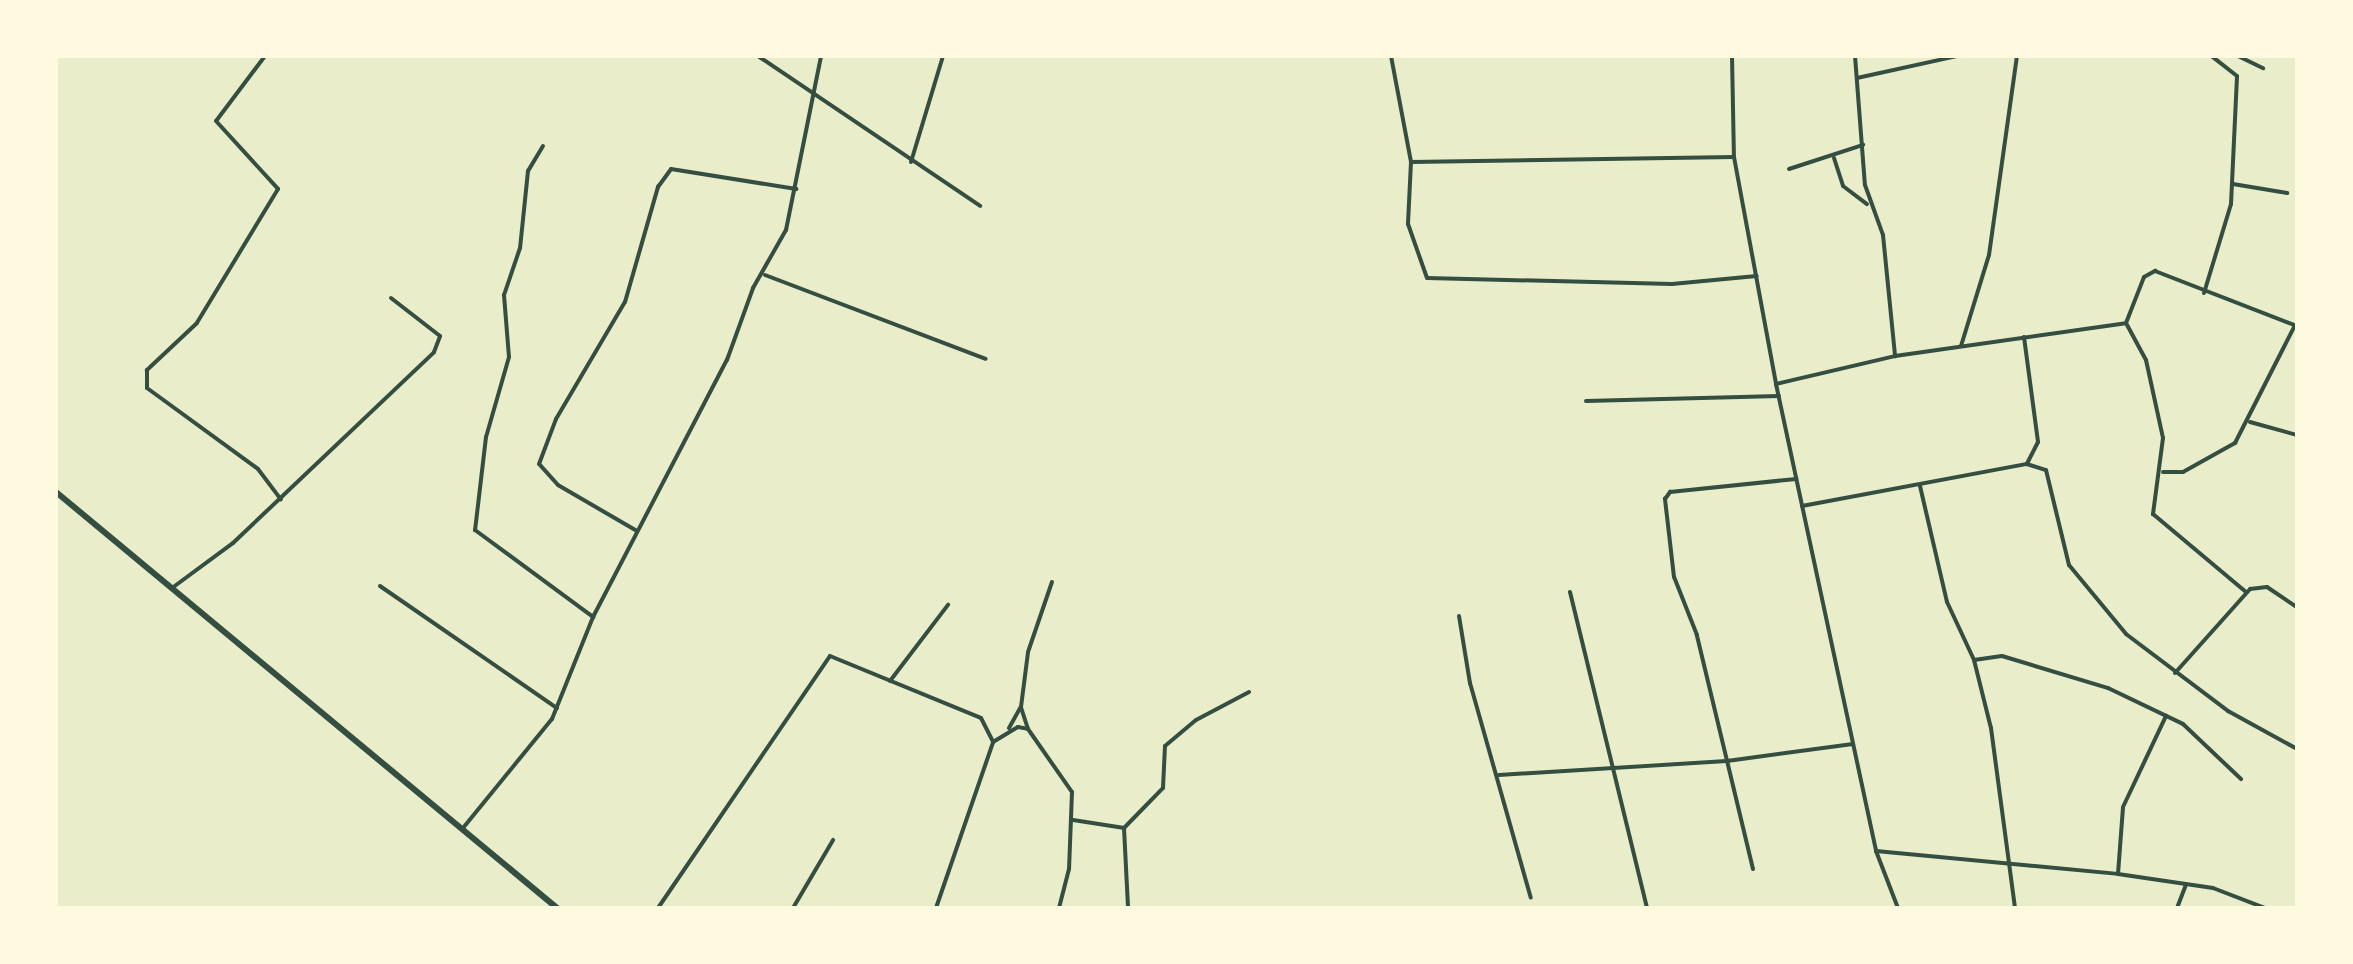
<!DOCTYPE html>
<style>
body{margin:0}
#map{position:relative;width:2353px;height:964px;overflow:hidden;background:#e9edc9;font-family:Signika,sans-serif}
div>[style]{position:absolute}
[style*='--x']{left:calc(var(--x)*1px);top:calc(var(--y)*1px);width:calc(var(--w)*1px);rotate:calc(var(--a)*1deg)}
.minor>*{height:4px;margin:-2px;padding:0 2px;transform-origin:2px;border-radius:2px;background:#344e41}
.primary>*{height:6px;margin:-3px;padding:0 3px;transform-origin:3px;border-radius:3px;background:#344e41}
span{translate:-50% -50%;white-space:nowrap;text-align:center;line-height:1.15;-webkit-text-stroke:6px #fefae0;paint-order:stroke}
.frame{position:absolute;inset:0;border:58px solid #fefae0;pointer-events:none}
</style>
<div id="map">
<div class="minor">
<div style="--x:265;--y:56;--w:81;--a:127"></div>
<div style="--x:216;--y:121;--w:92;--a:47.6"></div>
<div style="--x:278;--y:189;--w:157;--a:121.2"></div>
<div style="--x:197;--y:323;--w:69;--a:136.8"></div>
<div style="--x:147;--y:370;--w:18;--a:90"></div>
<div style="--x:147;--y:388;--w:137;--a:36.1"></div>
<div style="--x:258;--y:469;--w:38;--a:53"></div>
<div style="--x:758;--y:56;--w:268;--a:34"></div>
<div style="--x:1391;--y:56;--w:108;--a:79.3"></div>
<div style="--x:1411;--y:162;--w:62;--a:92.8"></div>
<div style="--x:1408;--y:224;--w:57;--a:70.6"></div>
<div style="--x:1427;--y:278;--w:245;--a:1.4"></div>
<div style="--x:1672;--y:284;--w:85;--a:-5.4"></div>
<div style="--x:1732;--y:56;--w:101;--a:88.9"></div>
<div style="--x:1734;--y:157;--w:231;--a:79.5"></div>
<div style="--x:1776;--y:384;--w:478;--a:77.9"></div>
<div style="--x:1876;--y:851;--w:61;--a:68.9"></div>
<div style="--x:1855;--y:56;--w:129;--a:85.6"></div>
<div style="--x:1865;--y:185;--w:53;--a:70.2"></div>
<div style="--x:1883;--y:235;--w:122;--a:84.3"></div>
<div style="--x:2238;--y:56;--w:28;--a:26"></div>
<div style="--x:1857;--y:78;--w:102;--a:-12.4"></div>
<div style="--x:543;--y:146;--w:29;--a:121"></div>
<div style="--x:528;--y:171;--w:77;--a:95.9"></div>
<div style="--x:520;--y:248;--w:50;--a:108.8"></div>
<div style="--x:504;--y:295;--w:62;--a:85.4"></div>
<div style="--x:509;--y:357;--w:83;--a:106"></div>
<div style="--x:486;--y:437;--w:94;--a:96.7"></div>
<div style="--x:475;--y:530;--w:147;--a:36.4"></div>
<div style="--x:1834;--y:158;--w:29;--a:72"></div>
<div style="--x:1843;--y:186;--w:30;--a:37"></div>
<div style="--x:911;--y:162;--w:111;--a:-73.2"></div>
<div style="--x:1411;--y:162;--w:323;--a:-0.9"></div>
<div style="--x:1789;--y:169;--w:78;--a:-18"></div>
<div style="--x:2233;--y:184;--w:55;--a:9.5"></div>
<div style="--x:765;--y:275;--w:236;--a:20.8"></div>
<div style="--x:2204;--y:293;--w:93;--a:-73.1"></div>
<div style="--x:2231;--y:204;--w:128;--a:-87.3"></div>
<div style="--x:2237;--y:76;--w:33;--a:-142"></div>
<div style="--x:2126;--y:323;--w:42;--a:61.6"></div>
<div style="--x:2146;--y:360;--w:80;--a:77.7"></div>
<div style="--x:2163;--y:438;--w:77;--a:97.5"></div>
<div style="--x:2153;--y:514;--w:121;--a:40"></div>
<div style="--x:2126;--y:323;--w:49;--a:-68.6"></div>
<div style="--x:2144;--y:277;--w:13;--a:-29"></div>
<div style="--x:2155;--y:271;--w:152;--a:21.2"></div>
<div style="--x:2024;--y:337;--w:106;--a:82.4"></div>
<div style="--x:2038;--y:442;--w:25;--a:117"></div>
<div style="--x:1961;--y:346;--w:95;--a:-72.9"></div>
<div style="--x:1989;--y:255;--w:201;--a:-82"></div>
<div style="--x:1776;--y:384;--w:122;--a:-13.2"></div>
<div style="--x:1895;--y:356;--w:233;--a:-8.1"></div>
<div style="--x:1586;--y:401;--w:193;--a:-1.5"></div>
<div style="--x:2250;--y:422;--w:49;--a:15.5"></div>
<div style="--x:2163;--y:472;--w:20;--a:0"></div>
<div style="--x:2183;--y:472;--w:60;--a:-29.1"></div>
<div style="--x:2235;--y:443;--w:132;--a:-63"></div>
<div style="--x:1920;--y:486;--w:119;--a:76.9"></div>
<div style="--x:1947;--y:602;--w:64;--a:65"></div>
<div style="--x:1974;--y:660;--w:70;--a:76"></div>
<div style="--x:1991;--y:728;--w:182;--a:82.4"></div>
<div style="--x:1802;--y:506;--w:229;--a:-10.6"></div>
<div style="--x:2027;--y:464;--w:20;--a:18"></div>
<div style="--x:2046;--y:470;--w:98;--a:76.4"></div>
<div style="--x:2069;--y:565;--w:89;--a:50.4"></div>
<div style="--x:2126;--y:634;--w:128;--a:37"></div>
<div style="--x:2228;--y:711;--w:79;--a:28.8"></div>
<div style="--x:637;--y:531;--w:91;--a:-149.8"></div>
<div style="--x:558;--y:485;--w:28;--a:-132"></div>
<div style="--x:539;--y:464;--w:48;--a:-69.3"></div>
<div style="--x:556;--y:419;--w:136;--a:-59.5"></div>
<div style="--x:625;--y:302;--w:120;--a:-74"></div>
<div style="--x:658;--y:187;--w:22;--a:-54"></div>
<div style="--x:671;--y:169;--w:127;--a:9.1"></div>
<div style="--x:380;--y:586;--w:215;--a:34.6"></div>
<div style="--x:172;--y:588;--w:76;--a:-36.4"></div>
<div style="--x:233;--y:543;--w:277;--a:-43.5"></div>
<div style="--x:434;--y:352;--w:17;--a:-69"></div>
<div style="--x:440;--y:336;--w:62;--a:-142.2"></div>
<div style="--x:1570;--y:592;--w:325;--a:76.3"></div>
<div style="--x:1459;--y:616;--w:68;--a:80.7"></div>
<div style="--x:1470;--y:683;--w:223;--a:74.2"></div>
<div style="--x:1974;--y:660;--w:28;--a:-8"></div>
<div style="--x:2002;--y:656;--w:111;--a:16.8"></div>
<div style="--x:2108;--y:688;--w:83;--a:25.6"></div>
<div style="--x:2183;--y:724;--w:80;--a:43.5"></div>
<div style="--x:2175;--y:673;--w:113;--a:-48.2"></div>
<div style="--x:2250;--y:589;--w:17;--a:-7"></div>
<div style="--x:2267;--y:587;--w:36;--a:34"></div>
<div style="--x:890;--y:681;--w:96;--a:-52.7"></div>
<div style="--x:1009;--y:728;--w:23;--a:-61"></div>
<div style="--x:1028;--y:729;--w:23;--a:-108"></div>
<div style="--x:1021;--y:707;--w:55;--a:-82.7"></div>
<div style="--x:1028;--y:652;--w:74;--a:-71.1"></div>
<div style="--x:1499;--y:775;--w:228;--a:-3.5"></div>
<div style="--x:1727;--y:761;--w:127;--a:-7.7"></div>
<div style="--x:1073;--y:820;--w:52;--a:8.9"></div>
<div style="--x:1124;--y:828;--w:56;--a:-45.7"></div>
<div style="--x:1163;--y:788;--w:42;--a:-87.3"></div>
<div style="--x:1165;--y:746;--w:40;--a:-40"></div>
<div style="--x:1196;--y:720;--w:60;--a:-27.8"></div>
<div style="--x:463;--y:828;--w:141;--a:-50.8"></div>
<div style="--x:552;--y:719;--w:110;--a:-68.1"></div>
<div style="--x:593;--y:617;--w:290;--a:-62.5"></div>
<div style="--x:727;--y:360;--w:77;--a:-70.1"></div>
<div style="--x:753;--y:288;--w:67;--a:-60.4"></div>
<div style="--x:786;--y:230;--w:177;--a:-78.6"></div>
<div style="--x:1124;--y:828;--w:80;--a:87.1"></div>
<div style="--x:1876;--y:851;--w:243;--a:5.4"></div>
<div style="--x:2118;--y:874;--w:96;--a:8.4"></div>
<div style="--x:2213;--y:888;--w:56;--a:21"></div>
<div style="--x:1753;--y:869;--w:241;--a:-103.5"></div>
<div style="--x:1697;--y:635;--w:62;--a:-111.6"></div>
<div style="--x:1674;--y:577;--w:79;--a:-96.6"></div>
<div style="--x:1665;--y:499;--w:9;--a:-54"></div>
<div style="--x:1670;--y:492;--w:127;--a:-5.9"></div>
<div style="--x:2118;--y:874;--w:67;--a:-85.7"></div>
<div style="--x:2123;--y:807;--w:101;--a:-64.7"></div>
<div style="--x:658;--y:908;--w:305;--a:-55.7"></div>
<div style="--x:830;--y:656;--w:163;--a:22.3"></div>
<div style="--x:981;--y:718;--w:27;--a:63"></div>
<div style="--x:793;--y:908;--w:79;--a:-59.5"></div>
<div style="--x:936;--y:908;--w:176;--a:-71"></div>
<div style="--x:993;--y:742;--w:29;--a:-31"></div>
<div style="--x:1018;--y:727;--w:10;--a:11"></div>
<div style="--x:1028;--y:729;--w:77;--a:55.1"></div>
<div style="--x:1072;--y:792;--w:77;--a:92.2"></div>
<div style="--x:1069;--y:869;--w:40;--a:104.4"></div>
<div style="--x:2177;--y:908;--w:25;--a:-69"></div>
</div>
<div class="primary">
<div style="--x:56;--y:492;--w:651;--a:39.7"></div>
</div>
<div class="frame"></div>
</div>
